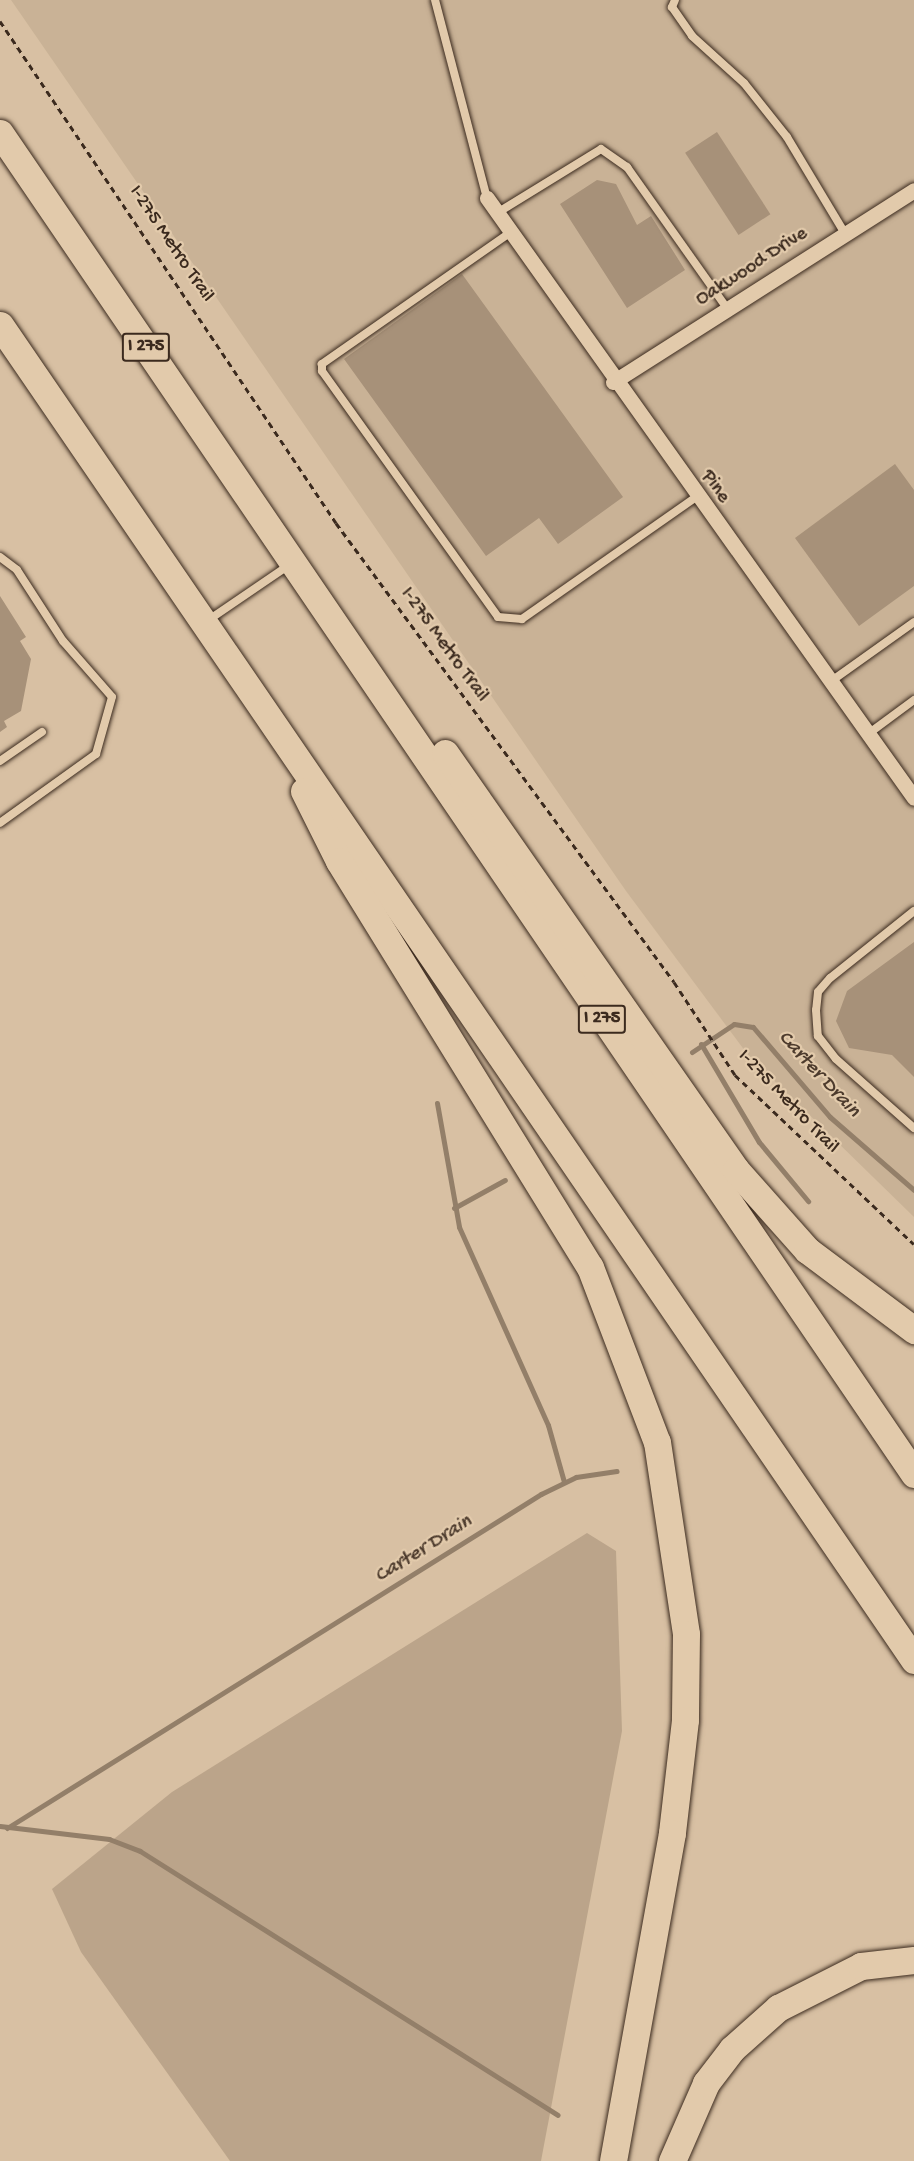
<!DOCTYPE html>
<style>
body{margin:0}
#map{position:relative;width:914px;height:2161px;overflow:hidden;background:#d8c0a3;font-family:"Gochi Hand",sans-serif}
div>[style]{position:absolute}
[style*='--x']{left:calc(var(--x)*1px);top:calc(var(--y)*1px);width:calc(var(--w)*1px);rotate:calc(var(--a)*1deg)}
.built>*{inset:0;background:#c9b296}
.green>*{inset:0;background:#bba48a}
.stream>*{height:5px;margin:-2.5px;padding:0 2.5px;transform-origin:2.5px;border-radius:2.5px;background:#937f69}
.building>*{inset:0;background:#a79179;transform-origin:0 0}
.path>*{height:3px;margin-top:-1.5px;transform-origin:0;background:repeating-linear-gradient(90deg,#3b2a1e 0 6px,transparent 0 10.5px)}
.roads{filter:drop-shadow(0 0 2px #3b2a1e) drop-shadow(0 0 2px #3b2a1e)}
.lane>*{height:8px;margin:-4px;padding:0 4px;transform-origin:4px;border-radius:4px;background:#e2caab}
.street>*{height:15px;margin:-7.5px;padding:0 7.5px;transform-origin:7.5px;border-radius:7.5px;background:#e2caab}
.highway>*{height:27px;margin:-13.5px;padding:0 13.5px;transform-origin:13.5px;border-radius:13.5px;background:#e2caab}
span{translate:-50% -50%;white-space:nowrap;text-align:center;line-height:1.15;-webkit-text-stroke:4.5px #e2caab;paint-order:stroke}
.shield-label span{padding:2px 4px;background:#e2caab;border:2px solid;border-radius:4px;-webkit-text-stroke-width:0}
.shield-label{font-size:18px;color:#3b2a1e;font-weight:700}
.street-label{font-size:20px;color:#3b2a1e}
.water-label{font-size:21px;color:#4d3b2d;font-style:italic}
</style>
<div id="map">
<div class="built">
<div style="clip-path:polygon(11px 0,914px 0,914px 1217px,748px 1055px,626px 891px)"></div>
</div>
<div class="green">
<div style="clip-path:polygon(587px 1533px,616px 1551px,622px 1731px,541px 2161px,230px 2161px,81px 1952px,52px 1889px,172px 1792px)"></div>
</div>
<div class="stream">
<div style="--x:701;--y:1044;--w:114;--a:59.4"></div>
<div style="--x:759;--y:1142;--w:77;--a:50.3"></div>
<div style="--x:692;--y:1052;--w:50;--a:-33.7"></div>
<div style="--x:734;--y:1024;--w:19;--a:9"></div>
<div style="--x:753;--y:1027;--w:118;--a:49.5"></div>
<div style="--x:830;--y:1117;--w:111;--a:41"></div>
<div style="--x:437;--y:1103;--w:126;--a:79.9"></div>
<div style="--x:459;--y:1227;--w:217;--a:65.8"></div>
<div style="--x:548;--y:1425;--w:59;--a:74.3"></div>
<div style="--x:454;--y:1208;--w:58;--a:-28.8"></div>
<div style="--x:0;--y:1826;--w:110;--a:6.8"></div>
<div style="--x:109;--y:1839;--w:33;--a:21"></div>
<div style="--x:140;--y:1851;--w:494;--a:32.3"></div>
<div style="--x:7;--y:1828;--w:630;--a:-32.02"></div>
<div style="--x:541;--y:1494;--w:39;--a:-26"></div>
<div style="--x:576;--y:1477;--w:41;--a:-8.3"></div>
</div>
<div class="building">
<div style="left:717px;top:132px;width:98px;height:38px;rotate:57deg"></div>
<div style="clip-path:polygon(597px 180px,616px 184px,637px 225px,651px 216px,685px 270px,627px 308px,560px 204px)"></div>
<div style="clip-path:polygon(462px 274px,623px 497px,558px 544px,539px 518px,486px 556px,344px 359px)"></div>
<div style="clip-path:polygon(895px 464px,914px 490px,914px 586px,859px 626px,795px 538px)"></div>
<div style="clip-path:polygon(0 596px,26px 637px,20px 641px,31px 659px,21px 711px,4px 721px,7px 727px,0 732px)"></div>
<div style="clip-path:polygon(914px 942px,914px 1077px,892px 1055px,849px 1048px,836px 1021px,847px 991px)"></div>
</div>
<div class="path">
<div style="--x:0;--y:21;--w:604;--a:56.2"></div>
<div style="--x:336;--y:523;--w:570;--a:53.63"></div>
<div style="--x:674;--y:982;--w:111;--a:56.7"></div>
<div style="--x:735;--y:1075;--w:246;--a:43.4"></div>
</div>
<div class="roads">
<div class="lane">
<div style="--x:435;--y:0;--w:205;--a:75.3"></div>
<div style="--x:675;--y:0;--w:8;--a:113"></div>
<div style="--x:672;--y:7;--w:35;--a:55"></div>
<div style="--x:692;--y:36;--w:70;--a:42.1"></div>
<div style="--x:744;--y:83;--w:69;--a:51.5"></div>
<div style="--x:787;--y:137;--w:111;--a:59"></div>
<div style="--x:497;--y:213;--w:122;--a:-31.6"></div>
<div style="--x:601;--y:149;--w:32;--a:35"></div>
<div style="--x:627;--y:167;--w:173;--a:54.7"></div>
<div style="--x:511;--y:232;--w:231;--a:145.1"></div>
<div style="--x:322;--y:364;--w:7;--a:90"></div>
<div style="--x:322;--y:371;--w:302;--a:54.4"></div>
<div style="--x:498;--y:617;--w:24;--a:5"></div>
<div style="--x:522;--y:619;--w:213;--a:-35"></div>
<div style="--x:0;--y:557;--w:21;--a:37"></div>
<div style="--x:17;--y:570;--w:85;--a:57.1"></div>
<div style="--x:63;--y:641;--w:74;--a:48.8"></div>
<div style="--x:112;--y:697;--w:59;--a:105.7"></div>
<div style="--x:96;--y:754;--w:118;--a:144.3"></div>
<div style="--x:207;--y:621;--w:99;--a:-34.3"></div>
<div style="--x:830;--y:682;--w:103;--a:-35.5"></div>
<div style="--x:868;--y:734;--w:57;--a:-36.5"></div>
<div style="--x:0;--y:761;--w:51;--a:-34.6"></div>
<div style="--x:914;--y:911;--w:107;--a:141.4"></div>
<div style="--x:830;--y:978;--w:18;--a:131"></div>
<div style="--x:818;--y:992;--w:18;--a:96"></div>
<div style="--x:816;--y:1010;--w:26;--a:86"></div>
<div style="--x:818;--y:1036;--w:29;--a:52"></div>
<div style="--x:836;--y:1059;--w:104;--a:41.5"></div>
</div>
<div class="street">
<div style="--x:487;--y:198;--w:736;--a:54.56"></div>
<div style="--x:613;--y:382;--w:357;--a:-32.5"></div>
</div>
<div class="highway">
<div style="--x:0;--y:133;--w:1623;--a:55.72"></div>
<div style="--x:0;--y:325;--w:1618;--a:55.6"></div>
<div style="--x:445;--y:753;--w:508;--a:55.09"></div>
<div style="--x:736;--y:1170;--w:107;--a:48.4"></div>
<div style="--x:807;--y:1250;--w:134;--a:36.8"></div>
<div style="--x:304;--y:791;--w:78;--a:63.4"></div>
<div style="--x:339;--y:861;--w:477;--a:58.3"></div>
<div style="--x:590;--y:1267;--w:187;--a:69.1"></div>
<div style="--x:657;--y:1442;--w:194;--a:81.4"></div>
<div style="--x:686;--y:1634;--w:86;--a:90.7"></div>
<div style="--x:685;--y:1720;--w:114;--a:96.6"></div>
<div style="--x:672;--y:1833;--w:333;--a:100.2"></div>
<div style="--x:672;--y:2161;--w:85;--a:-66.4"></div>
<div style="--x:706;--y:2083;--w:43;--a:-52.6"></div>
<div style="--x:732;--y:2049;--w:62;--a:-41.7"></div>
<div style="--x:778;--y:2008;--w:93;--a:-26.8"></div>
<div style="--x:861;--y:1966;--w:53;--a:-6.5"></div>
</div>
</div>
<div class="shield-label">
<span style="left:146px;top:347px">I 275</span>
<span style="left:602px;top:1019px">I 275</span>
</div>
<div class="street-label">
<span style="left:171px;top:244px;rotate:56deg">I-275 Metro Trail</span>
<span style="left:752px;top:267px;rotate:-33deg">Oakwood Drive</span>
<span style="left:715px;top:487px;rotate:54deg">Pine</span>
<span style="left:444px;top:645px;rotate:54deg">I-275 Metro Trail</span>
<span style="left:788px;top:1102px;rotate:46deg">I-275 Metro Trail</span>
</div>
<div class="water-label">
<span style="left:818px;top:1075px;rotate:47deg">Carter Drain</span>
<span style="left:424px;top:1550px;rotate:-32deg">Carter Drain</span>
</div>
</div>
